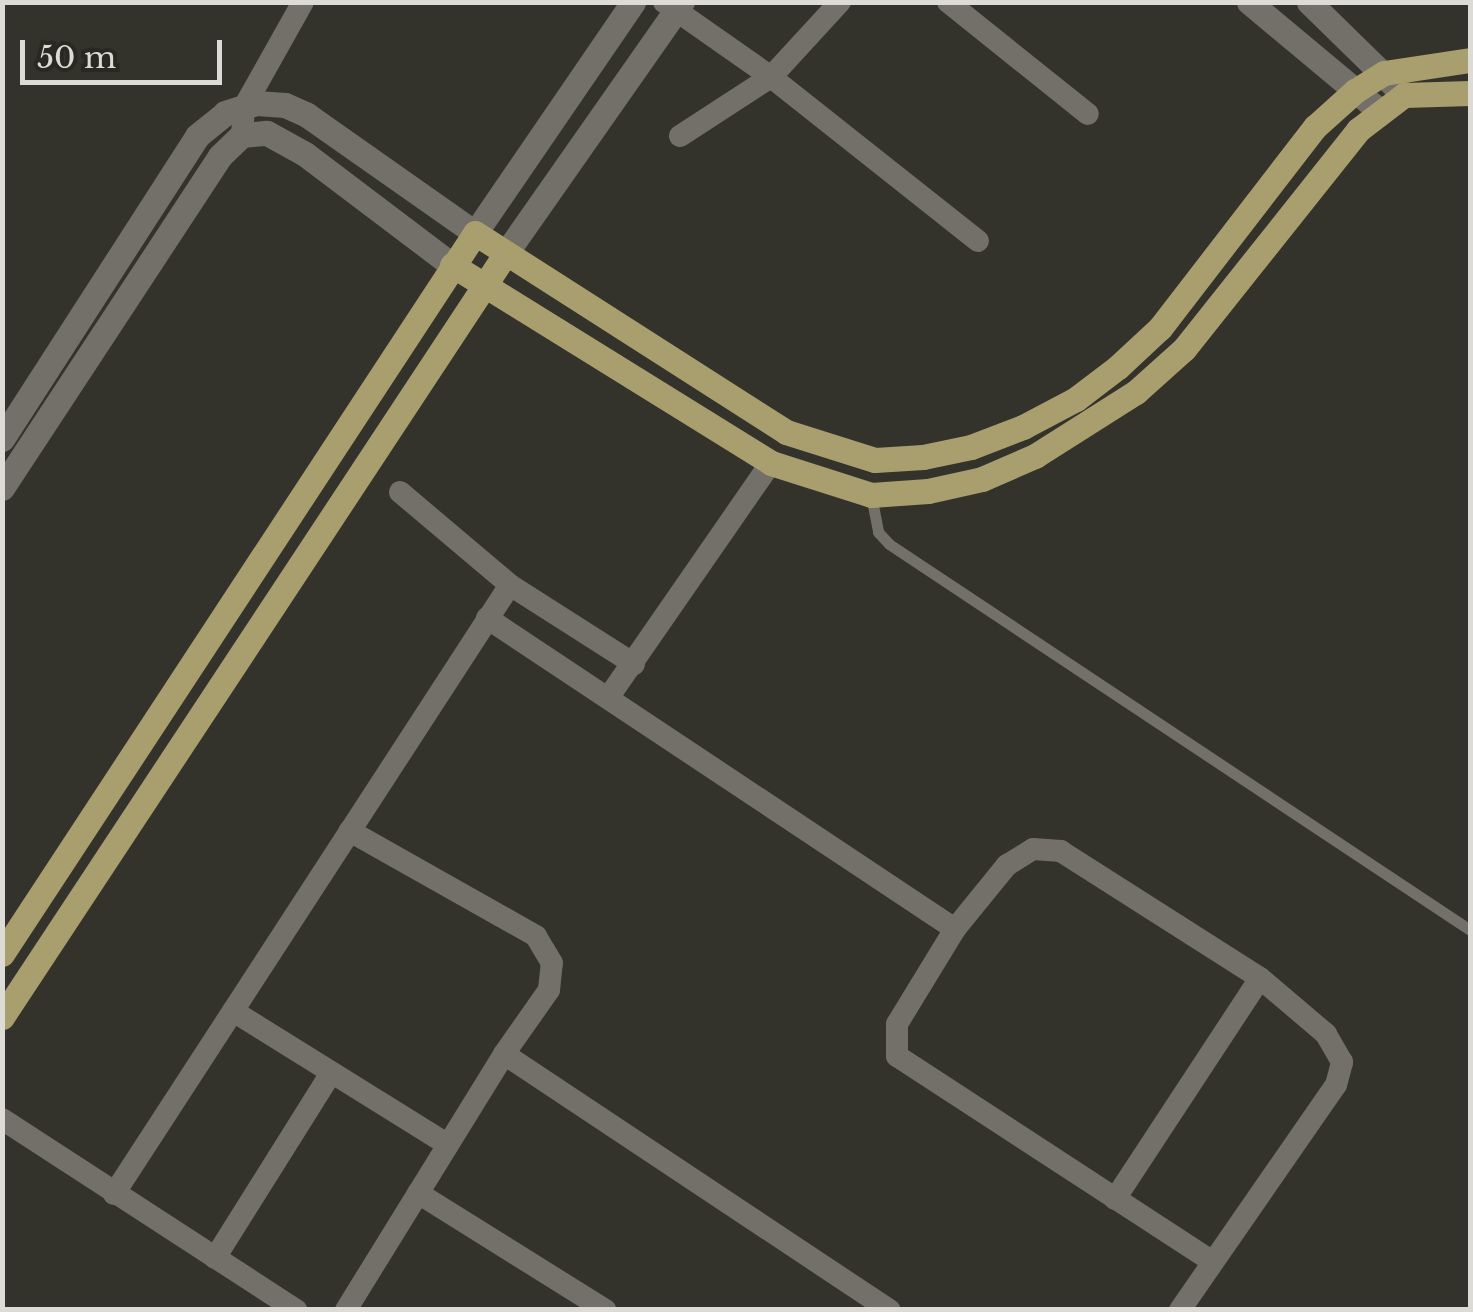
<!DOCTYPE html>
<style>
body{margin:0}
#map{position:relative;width:1473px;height:1312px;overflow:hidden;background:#34332b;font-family:"Libre Baskerville",serif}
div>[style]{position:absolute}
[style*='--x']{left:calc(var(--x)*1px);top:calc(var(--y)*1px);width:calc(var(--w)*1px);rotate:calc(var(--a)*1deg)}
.service>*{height:11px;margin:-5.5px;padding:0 5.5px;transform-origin:5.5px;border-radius:5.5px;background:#727068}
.minor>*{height:22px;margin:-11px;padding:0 11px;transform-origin:11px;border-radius:11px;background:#727068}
.tertiary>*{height:25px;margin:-12.5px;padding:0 12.5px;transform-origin:12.5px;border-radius:12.5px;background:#727068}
.primary>*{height:25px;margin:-12.5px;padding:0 12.5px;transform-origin:12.5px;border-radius:12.5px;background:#a99e6e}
span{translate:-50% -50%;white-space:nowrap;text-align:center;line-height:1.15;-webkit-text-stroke:10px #2a2921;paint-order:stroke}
.frame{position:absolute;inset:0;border:5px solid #dcdbd6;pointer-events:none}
.scale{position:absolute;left:20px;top:40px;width:202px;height:45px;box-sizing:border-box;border:5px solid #dcdbd6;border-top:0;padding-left:12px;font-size:30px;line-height:35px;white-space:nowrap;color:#dcdbd6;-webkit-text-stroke:8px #2a2921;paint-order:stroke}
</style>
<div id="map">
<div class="service">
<div style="--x:871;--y:495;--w:38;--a:79"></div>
<div style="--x:878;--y:532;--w:16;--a:47"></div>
<div style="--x:889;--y:544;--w:698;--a:33.6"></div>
</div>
<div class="minor">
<div style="--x:664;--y:2;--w:131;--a:35"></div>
<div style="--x:771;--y:77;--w:264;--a:38.4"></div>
<div style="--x:948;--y:2;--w:179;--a:38.7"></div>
<div style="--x:242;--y:135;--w:28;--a:-86"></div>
<div style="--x:244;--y:107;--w:120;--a:-60.7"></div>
<div style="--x:680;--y:136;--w:108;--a:-33"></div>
<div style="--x:771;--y:77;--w:102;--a:-47.4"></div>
<div style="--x:400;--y:492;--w:144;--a:40.2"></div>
<div style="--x:510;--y:585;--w:147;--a:32.5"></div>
<div style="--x:487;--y:618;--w:562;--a:33.61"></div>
<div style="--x:608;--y:698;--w:286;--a:-55.3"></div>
<div style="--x:233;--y:1011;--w:253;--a:31.9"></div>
<div style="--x:504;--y:1054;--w:463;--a:33.6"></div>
<div style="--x:2;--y:1119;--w:351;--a:33"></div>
<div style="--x:418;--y:1193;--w:221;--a:32"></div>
<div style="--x:114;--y:1194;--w:726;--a:-56.97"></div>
<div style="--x:1115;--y:1199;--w:264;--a:-56.7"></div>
<div style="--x:215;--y:1258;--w:218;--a:-57.9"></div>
<div style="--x:346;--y:1310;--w:301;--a:-58.3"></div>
<div style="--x:504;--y:1054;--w:78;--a:-54.9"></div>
<div style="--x:549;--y:990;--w:27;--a:-84"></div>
<div style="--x:552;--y:963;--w:31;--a:-121"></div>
<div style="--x:536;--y:936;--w:214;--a:-150.6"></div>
<div style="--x:1180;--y:1310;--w:274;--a:-55.3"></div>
<div style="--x:1336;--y:1085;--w:24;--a:-75"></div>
<div style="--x:1342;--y:1062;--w:32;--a:-120"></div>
<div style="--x:1326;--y:1034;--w:87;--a:-139.7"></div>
<div style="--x:1260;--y:978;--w:236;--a:-147.5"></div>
<div style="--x:1061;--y:851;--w:28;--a:-176"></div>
<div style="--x:1033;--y:849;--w:31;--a:148"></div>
<div style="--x:1007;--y:865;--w:82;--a:129.1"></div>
<div style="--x:955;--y:929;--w:111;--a:121.4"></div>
<div style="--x:897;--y:1024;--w:32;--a:90"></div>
<div style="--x:897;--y:1056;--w:377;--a:33.1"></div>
</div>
<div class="tertiary">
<div style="--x:1249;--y:2;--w:170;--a:39.8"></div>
<div style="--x:1309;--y:2;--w:133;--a:44.4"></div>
<div style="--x:506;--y:253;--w:307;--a:-55"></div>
<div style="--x:2;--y:439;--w:360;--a:-57.2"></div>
<div style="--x:197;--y:136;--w:36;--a:-39"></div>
<div style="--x:225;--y:113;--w:33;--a:-18"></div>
<div style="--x:256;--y:103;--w:29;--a:4"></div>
<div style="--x:285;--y:105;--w:24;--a:24"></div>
<div style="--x:307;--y:115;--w:205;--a:35.1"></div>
<div style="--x:475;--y:233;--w:280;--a:-55.6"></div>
<div style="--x:2;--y:488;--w:397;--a:-56.7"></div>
<div style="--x:220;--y:156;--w:30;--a:-44"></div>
<div style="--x:242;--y:135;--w:25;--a:-5"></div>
<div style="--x:267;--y:133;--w:43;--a:28.9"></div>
<div style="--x:305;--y:154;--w:184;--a:37.1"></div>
</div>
<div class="primary">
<div style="--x:452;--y:265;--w:375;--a:31.8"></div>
<div style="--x:771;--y:463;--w:105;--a:17.7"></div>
<div style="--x:871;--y:495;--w:57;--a:-4"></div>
<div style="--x:928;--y:491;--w:55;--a:-12.5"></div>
<div style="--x:982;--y:479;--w:58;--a:-23.5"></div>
<div style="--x:1035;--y:456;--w:120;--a:-32.4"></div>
<div style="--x:1136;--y:392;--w:64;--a:-41.9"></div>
<div style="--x:1184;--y:349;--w:280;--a:-51.5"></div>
<div style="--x:1358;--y:130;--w:58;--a:-37.3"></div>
<div style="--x:1404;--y:95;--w:66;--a:-1.7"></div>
<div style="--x:2;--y:954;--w:862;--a:-56.73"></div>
<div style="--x:475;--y:233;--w:369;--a:32.6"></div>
<div style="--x:786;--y:432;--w:93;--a:17.5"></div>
<div style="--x:875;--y:460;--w:48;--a:-3.6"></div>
<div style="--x:923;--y:457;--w:49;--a:-11.8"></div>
<div style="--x:971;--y:447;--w:56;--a:-21"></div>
<div style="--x:1023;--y:427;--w:60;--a:-27.8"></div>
<div style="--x:1076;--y:399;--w:53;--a:-37.3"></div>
<div style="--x:1118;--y:367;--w:57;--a:-42.9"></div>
<div style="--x:1160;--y:328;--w:254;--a:-52.4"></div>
<div style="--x:1315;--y:127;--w:54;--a:-42"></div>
<div style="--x:1355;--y:91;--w:34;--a:-32"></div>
<div style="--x:1384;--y:73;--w:87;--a:-8.6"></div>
<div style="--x:2;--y:1017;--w:915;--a:-56.59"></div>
</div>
<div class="frame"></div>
<div class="scale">50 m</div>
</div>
